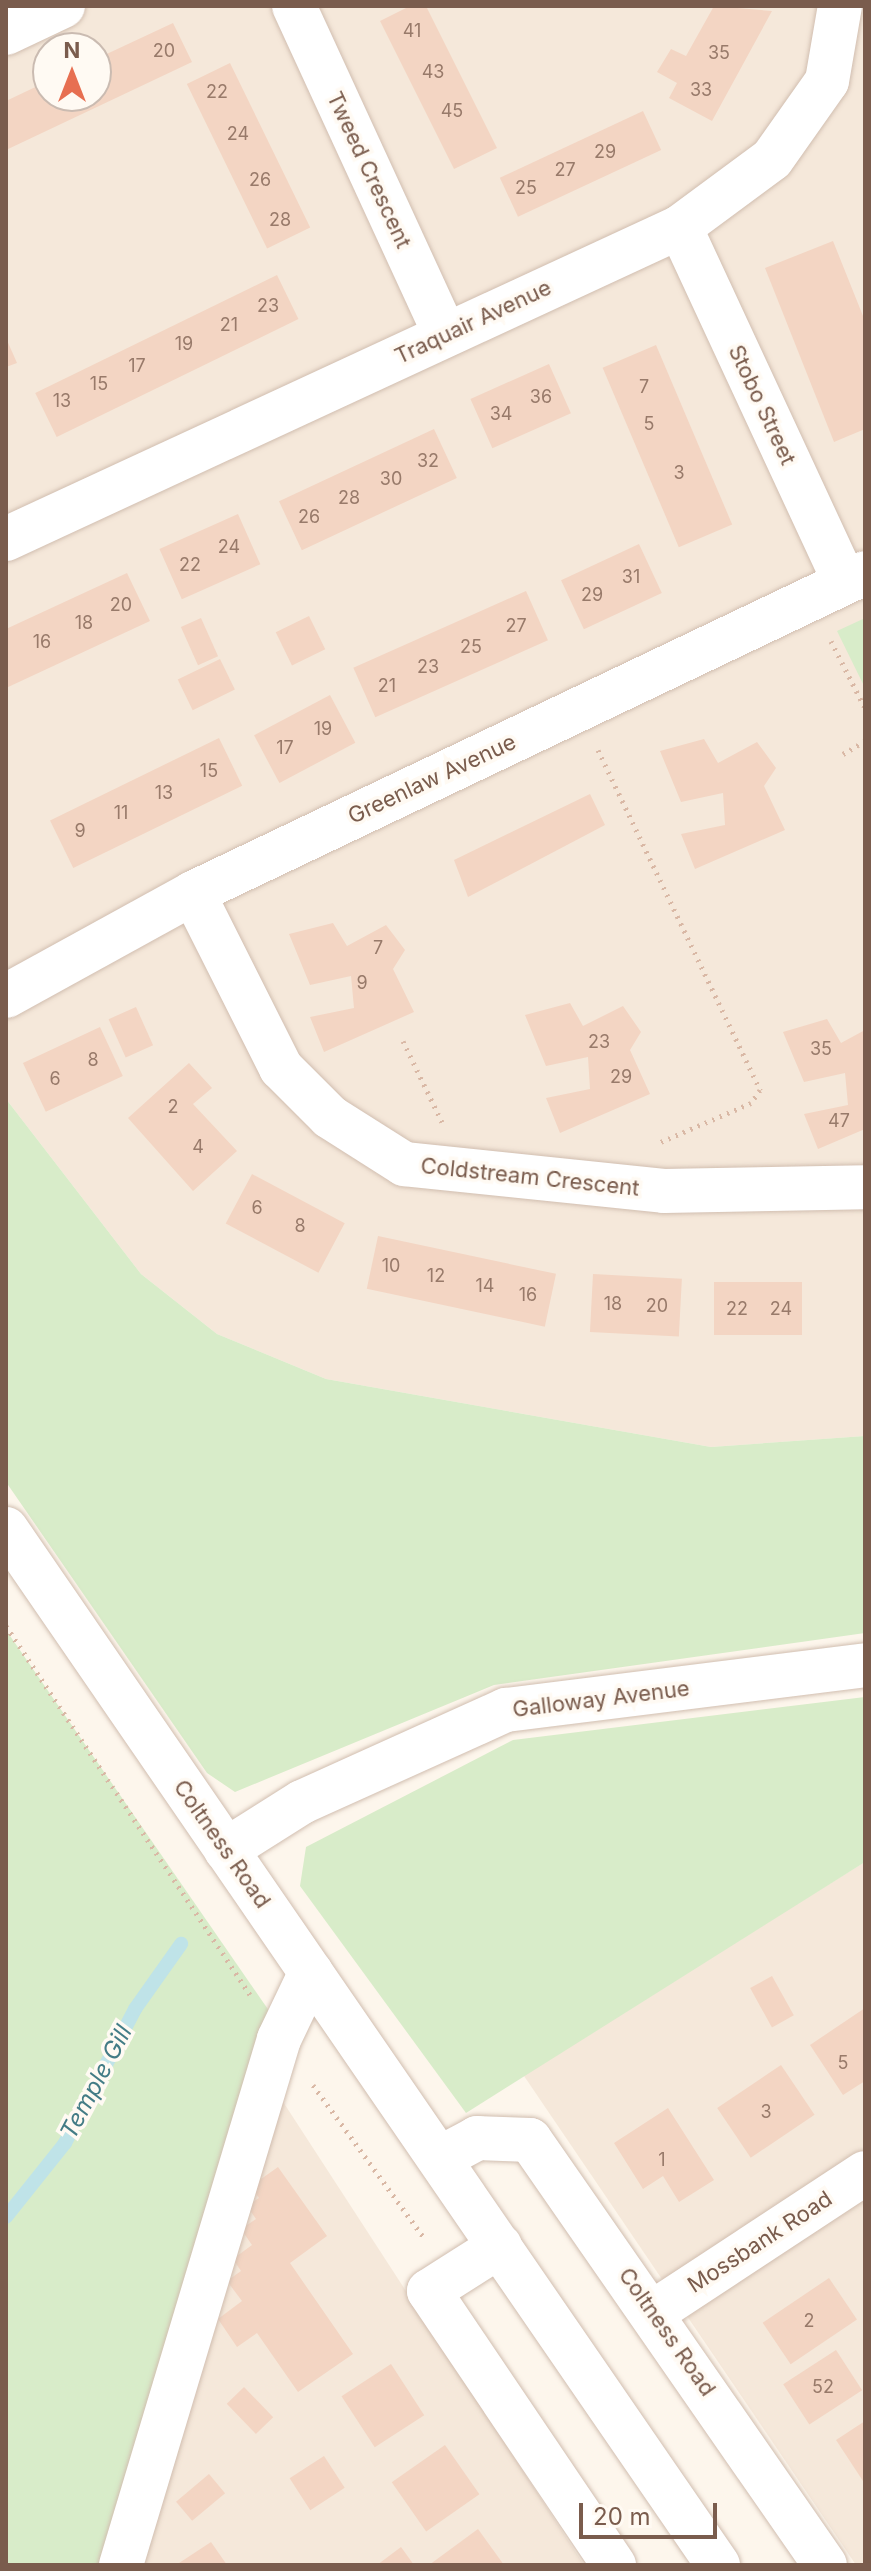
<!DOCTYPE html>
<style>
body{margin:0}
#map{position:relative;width:871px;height:2571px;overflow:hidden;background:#fdf6ec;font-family:Inter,sans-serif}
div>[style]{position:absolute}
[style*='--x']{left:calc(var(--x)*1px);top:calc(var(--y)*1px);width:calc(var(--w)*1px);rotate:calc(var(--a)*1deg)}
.residential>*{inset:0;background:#f5e8da}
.green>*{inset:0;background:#d8ecc9}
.stream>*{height:14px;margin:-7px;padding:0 7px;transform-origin:7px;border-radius:7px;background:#bfe3e8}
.building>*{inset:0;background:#f3d5c3;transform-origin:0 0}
.path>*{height:5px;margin-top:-2.5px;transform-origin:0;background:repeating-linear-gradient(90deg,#d9b8a5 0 2px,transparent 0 8px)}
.roads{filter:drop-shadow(0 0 2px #d1beb0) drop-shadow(0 0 2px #d1beb0)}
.minor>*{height:44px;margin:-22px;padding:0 22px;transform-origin:22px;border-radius:22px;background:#fff}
span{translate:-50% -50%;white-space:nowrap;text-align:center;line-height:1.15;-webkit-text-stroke:7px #fffaf3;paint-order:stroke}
.number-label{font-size:18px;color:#987a6a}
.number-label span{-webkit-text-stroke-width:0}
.street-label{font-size:22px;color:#7a5c4d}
.water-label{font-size:24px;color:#437c86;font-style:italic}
.frame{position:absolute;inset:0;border:8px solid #7a5c4d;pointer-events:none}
.north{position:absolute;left:32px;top:32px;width:80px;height:80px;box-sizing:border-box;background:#fffaf3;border:2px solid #cabbb1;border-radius:50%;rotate:0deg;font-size:22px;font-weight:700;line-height:32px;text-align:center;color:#7a5c4d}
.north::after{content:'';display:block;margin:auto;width:28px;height:36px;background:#e76f51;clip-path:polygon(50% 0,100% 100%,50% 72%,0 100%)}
.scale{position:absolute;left:579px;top:2503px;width:138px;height:36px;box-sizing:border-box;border:4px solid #7a5c4d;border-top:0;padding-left:10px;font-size:24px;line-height:28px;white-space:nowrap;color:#7a5c4d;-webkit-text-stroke:6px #fffaf3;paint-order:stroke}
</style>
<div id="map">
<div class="residential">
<div style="clip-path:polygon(evenodd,6px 6px,865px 6px,865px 1436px,711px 1447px,326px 1379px,217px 1334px,141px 1274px,6px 1099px,6px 6px,48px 48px,96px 48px,96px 96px,48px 96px,48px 48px)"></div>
<div style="clip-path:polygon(865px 1862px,865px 2565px,856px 2565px,522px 2073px)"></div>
<div style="clip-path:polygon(263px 2071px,584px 2565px,119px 2565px)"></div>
</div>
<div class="green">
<div style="clip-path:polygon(865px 618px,865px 688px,837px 631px)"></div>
<div style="clip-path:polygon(6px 1099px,141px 1274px,217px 1334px,326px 1379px,711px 1447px,865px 1436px,865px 1633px,494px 1685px,235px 1792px,207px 1773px,6px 1482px)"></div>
<div style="clip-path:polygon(6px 1630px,274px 2018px,119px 2565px,6px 2565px)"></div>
<div style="clip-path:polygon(865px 1697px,865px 1862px,466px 2113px,300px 1886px,306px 1847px,513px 1740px)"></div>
</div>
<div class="stream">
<div style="--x:6;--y:2217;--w:95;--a:-51.4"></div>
<div style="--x:65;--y:2143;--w:151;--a:-62.4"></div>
<div style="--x:135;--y:2009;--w:80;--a:-54.7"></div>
</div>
<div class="building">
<div style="clip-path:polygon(410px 6px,426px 6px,497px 148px,454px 169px,380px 21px)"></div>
<div style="clip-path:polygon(714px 6px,772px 11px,712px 121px,669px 98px,677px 83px,657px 72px,671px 49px,686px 56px)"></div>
<div style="clip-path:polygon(173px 23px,192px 62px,6px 150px,6px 101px,48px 81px,48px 96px,96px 96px,96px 59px)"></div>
<div style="left:230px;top:63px;width:183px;height:48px;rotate:64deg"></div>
<div style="left:643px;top:111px;width:43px;height:158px;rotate:65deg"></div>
<div style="clip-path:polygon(833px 241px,865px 321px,865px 429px,834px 442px,765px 268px)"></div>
<div style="left:277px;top:275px;width:49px;height:269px;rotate:64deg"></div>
<div style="clip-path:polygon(6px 338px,17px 363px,6px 367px)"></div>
<div style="left:656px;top:345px;width:195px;height:58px;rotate:67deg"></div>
<div style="left:549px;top:364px;width:54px;height:86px;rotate:66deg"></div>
<div style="left:434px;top:429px;width:54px;height:171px;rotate:65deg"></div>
<div style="left:238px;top:514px;width:55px;height:86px;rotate:66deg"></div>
<div style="left:639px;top:544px;width:54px;height:86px;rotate:65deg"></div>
<div style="clip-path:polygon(127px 573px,150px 621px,6px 688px,6px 629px)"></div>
<div style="left:526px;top:591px;width:54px;height:189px;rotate:66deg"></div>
<div style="left:309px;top:616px;width:37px;height:37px;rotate:64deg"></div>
<div style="left:201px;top:618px;width:42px;height:22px;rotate:66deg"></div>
<div style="left:220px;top:659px;width:34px;height:47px;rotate:64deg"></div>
<div style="left:330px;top:695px;width:54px;height:86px;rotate:62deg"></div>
<div style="left:219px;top:738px;width:53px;height:188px;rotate:64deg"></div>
<div style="clip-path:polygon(704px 739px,718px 763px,757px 742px,776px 768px,764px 786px,785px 830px,695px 869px,681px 834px,725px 825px,723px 793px,681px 802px,660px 751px)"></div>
<div style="clip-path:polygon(590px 794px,605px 825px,468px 897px,454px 860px)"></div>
<div style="clip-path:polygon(333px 923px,347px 946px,386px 925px,405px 950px,393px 969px,414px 1012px,324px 1052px,310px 1017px,354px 1008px,351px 976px,310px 985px,289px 934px)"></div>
<div style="clip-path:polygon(570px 1003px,583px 1026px,623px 1006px,641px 1032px,630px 1050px,650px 1094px,560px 1133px,546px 1098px,590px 1089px,588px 1057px,546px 1066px,525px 1015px)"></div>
<div style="left:136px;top:1007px;width:42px;height:30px;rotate:66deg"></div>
<div style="clip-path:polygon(827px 1019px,841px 1043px,865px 1030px,865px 1129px,818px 1149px,804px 1114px,848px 1105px,845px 1073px,804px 1082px,783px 1032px)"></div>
<div style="left:100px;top:1027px;width:54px;height:85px;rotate:65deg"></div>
<div style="clip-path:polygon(189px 1063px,212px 1088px,193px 1104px,237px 1151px,193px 1191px,128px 1118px)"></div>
<div style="left:252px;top:1174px;width:105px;height:56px;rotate:28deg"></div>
<div style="left:378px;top:1236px;width:182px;height:54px;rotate:12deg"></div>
<div style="left:593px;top:1274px;width:89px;height:58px;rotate:3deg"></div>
<div style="left:714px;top:1282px;width:88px;height:53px"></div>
<div style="left:772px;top:1976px;width:45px;height:25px;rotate:61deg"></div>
<div style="clip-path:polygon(865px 2008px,865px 2081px,843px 2095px,810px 2045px)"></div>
<div style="left:781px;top:2065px;width:60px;height:77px;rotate:56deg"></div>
<div style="clip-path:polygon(668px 2108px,714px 2180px,679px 2202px,663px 2176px,643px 2189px,614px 2143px)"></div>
<div style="clip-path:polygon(278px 2167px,327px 2236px,290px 2263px,353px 2354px,298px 2392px,257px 2333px,237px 2347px,218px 2319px,242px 2301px,227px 2281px,241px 2271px,233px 2259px,252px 2245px,241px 2229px,256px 2219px,247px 2206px,259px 2198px,251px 2186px)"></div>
<div style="left:829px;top:2278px;width:50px;height:80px;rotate:56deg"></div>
<div style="left:836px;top:2350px;width:48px;height:63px;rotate:57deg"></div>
<div style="left:391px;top:2364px;width:61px;height:59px;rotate:57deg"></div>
<div style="left:244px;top:2387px;width:42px;height:24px;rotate:46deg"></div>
<div style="clip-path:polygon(865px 2421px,865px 2480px,863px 2481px,836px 2440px)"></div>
<div style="left:445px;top:2445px;width:60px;height:65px;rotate:55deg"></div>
<div style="left:324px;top:2456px;width:38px;height:41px;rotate:57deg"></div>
<div style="left:209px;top:2474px;width:25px;height:43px;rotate:50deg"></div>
<div style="clip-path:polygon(478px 2529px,504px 2565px,429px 2565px)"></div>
<div style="clip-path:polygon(211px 2542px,227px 2565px,176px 2565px)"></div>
<div style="clip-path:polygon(401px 2547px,414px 2565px,377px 2565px)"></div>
</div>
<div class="path">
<div style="--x:831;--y:641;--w:75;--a:63.1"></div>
<div style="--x:598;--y:750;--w:377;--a:64.5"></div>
<div style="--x:760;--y:1090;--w:16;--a:125"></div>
<div style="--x:751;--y:1103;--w:101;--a:156.7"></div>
<div style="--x:843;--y:754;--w:26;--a:-31"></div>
<div style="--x:403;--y:1041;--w:90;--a:64.3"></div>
<div style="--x:6;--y:1626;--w:442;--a:56.5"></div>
<div style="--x:313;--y:2085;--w:190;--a:54"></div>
</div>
<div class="roads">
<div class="minor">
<div style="--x:294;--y:6;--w:362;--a:65.3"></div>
<div style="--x:6;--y:33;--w:63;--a:-25.3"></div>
<div style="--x:680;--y:227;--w:391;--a:65.1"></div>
<div style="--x:6;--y:539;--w:743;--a:-24.84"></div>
<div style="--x:680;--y:227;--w:114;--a:-36.5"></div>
<div style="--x:772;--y:159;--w:95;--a:-54.8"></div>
<div style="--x:827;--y:81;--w:76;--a:-80.2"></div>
<div style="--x:193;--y:893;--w:196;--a:63.3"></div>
<div style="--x:281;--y:1068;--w:69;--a:45"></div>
<div style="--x:330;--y:1117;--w:88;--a:32.4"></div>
<div style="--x:404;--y:1164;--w:261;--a:5.9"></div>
<div style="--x:664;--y:1191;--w:201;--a:-1.1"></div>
<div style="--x:6;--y:996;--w:213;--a:-28.8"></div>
<div style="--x:193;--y:893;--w:744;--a:-25.46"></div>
<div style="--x:6;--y:1529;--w:1257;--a:55.5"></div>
<div style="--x:226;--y:1850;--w:90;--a:-32.3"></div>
<div style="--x:302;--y:1802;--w:224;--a:-24.3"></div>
<div style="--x:506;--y:1710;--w:362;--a:-7.1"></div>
<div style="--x:442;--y:2157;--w:40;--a:-28"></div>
<div style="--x:477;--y:2138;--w:53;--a:2.2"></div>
<div style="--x:530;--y:2140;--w:517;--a:55.23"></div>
<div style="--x:500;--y:2246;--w:84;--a:147.6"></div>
<div style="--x:429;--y:2291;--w:331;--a:56"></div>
<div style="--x:655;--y:2311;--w:251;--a:-33.3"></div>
<div style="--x:121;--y:2565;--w:549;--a:-73.28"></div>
<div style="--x:279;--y:2039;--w:74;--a:-64.5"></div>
</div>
</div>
<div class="number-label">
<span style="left:412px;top:31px">41</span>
<span style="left:164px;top:51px">20</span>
<span style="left:719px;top:53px">35</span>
<span style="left:433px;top:72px">43</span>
<span style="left:701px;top:90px">33</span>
<span style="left:217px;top:92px">22</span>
<span style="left:452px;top:111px">45</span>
<span style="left:238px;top:134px">24</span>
<span style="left:605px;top:152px">29</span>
<span style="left:565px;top:170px">27</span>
<span style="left:260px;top:180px">26</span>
<span style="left:526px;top:188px">25</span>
<span style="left:280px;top:220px">28</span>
<span style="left:268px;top:306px">23</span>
<span style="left:229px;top:325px">21</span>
<span style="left:184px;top:344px">19</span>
<span style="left:137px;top:366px">17</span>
<span style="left:99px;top:384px">15</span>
<span style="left:644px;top:387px">7</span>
<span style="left:541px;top:397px">36</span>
<span style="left:62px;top:401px">13</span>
<span style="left:501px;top:414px">34</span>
<span style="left:649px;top:424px">5</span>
<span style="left:428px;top:461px">32</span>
<span style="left:679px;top:473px">3</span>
<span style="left:391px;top:479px">30</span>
<span style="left:349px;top:498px">28</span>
<span style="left:309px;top:517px">26</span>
<span style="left:229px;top:547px">24</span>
<span style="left:190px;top:565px">22</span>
<span style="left:631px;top:577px">31</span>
<span style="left:592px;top:595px">29</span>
<span style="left:121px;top:605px">20</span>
<span style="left:84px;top:623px">18</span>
<span style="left:516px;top:626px">27</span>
<span style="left:42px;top:642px">16</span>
<span style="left:471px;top:647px">25</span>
<span style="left:428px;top:667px">23</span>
<span style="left:387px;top:686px">21</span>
<span style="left:323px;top:729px">19</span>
<span style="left:285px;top:748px">17</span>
<span style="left:209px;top:771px">15</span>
<span style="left:164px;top:793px">13</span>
<span style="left:121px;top:813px">11</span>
<span style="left:80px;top:831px">9</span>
<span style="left:378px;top:948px">7</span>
<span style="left:362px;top:983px">9</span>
<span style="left:599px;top:1042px">23</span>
<span style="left:821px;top:1049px">35</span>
<span style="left:93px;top:1060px">8</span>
<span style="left:621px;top:1077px">29</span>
<span style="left:55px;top:1079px">6</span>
<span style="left:173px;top:1107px">2</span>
<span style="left:839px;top:1121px">47</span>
<span style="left:198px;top:1147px">4</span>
<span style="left:257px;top:1208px">6</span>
<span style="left:300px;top:1226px">8</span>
<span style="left:391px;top:1266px">10</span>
<span style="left:436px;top:1276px">12</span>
<span style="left:485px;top:1286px">14</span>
<span style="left:528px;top:1295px">16</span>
<span style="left:613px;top:1304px">18</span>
<span style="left:657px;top:1306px">20</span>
<span style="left:737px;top:1309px">22</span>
<span style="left:781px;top:1309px">24</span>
<span style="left:843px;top:2063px">5</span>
<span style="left:766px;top:2112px">3</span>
<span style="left:662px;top:2160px">1</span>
<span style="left:809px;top:2321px">2</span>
<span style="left:823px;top:2387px">52</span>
</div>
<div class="street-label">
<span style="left:369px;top:170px;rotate:65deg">Tweed Crescent</span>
<span style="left:473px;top:322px;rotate:-25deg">Traquair Avenue</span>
<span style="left:762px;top:405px;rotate:65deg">Stobo Street</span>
<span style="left:432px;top:779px;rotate:-25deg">Greenlaw Avenue</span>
<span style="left:530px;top:1177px;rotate:6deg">Coldstream Crescent</span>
<span style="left:601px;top:1699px;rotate:-7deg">Galloway Avenue</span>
<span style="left:222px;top:1844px;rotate:55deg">Coltness Road</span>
<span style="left:760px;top:2242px;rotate:-33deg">Mossbank Road</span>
<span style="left:667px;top:2332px;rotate:55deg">Coltness Road</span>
</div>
<div class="water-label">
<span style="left:96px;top:2082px;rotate:-62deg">Temple Gill</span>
</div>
<div class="frame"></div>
<div class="north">N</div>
<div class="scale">20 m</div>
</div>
